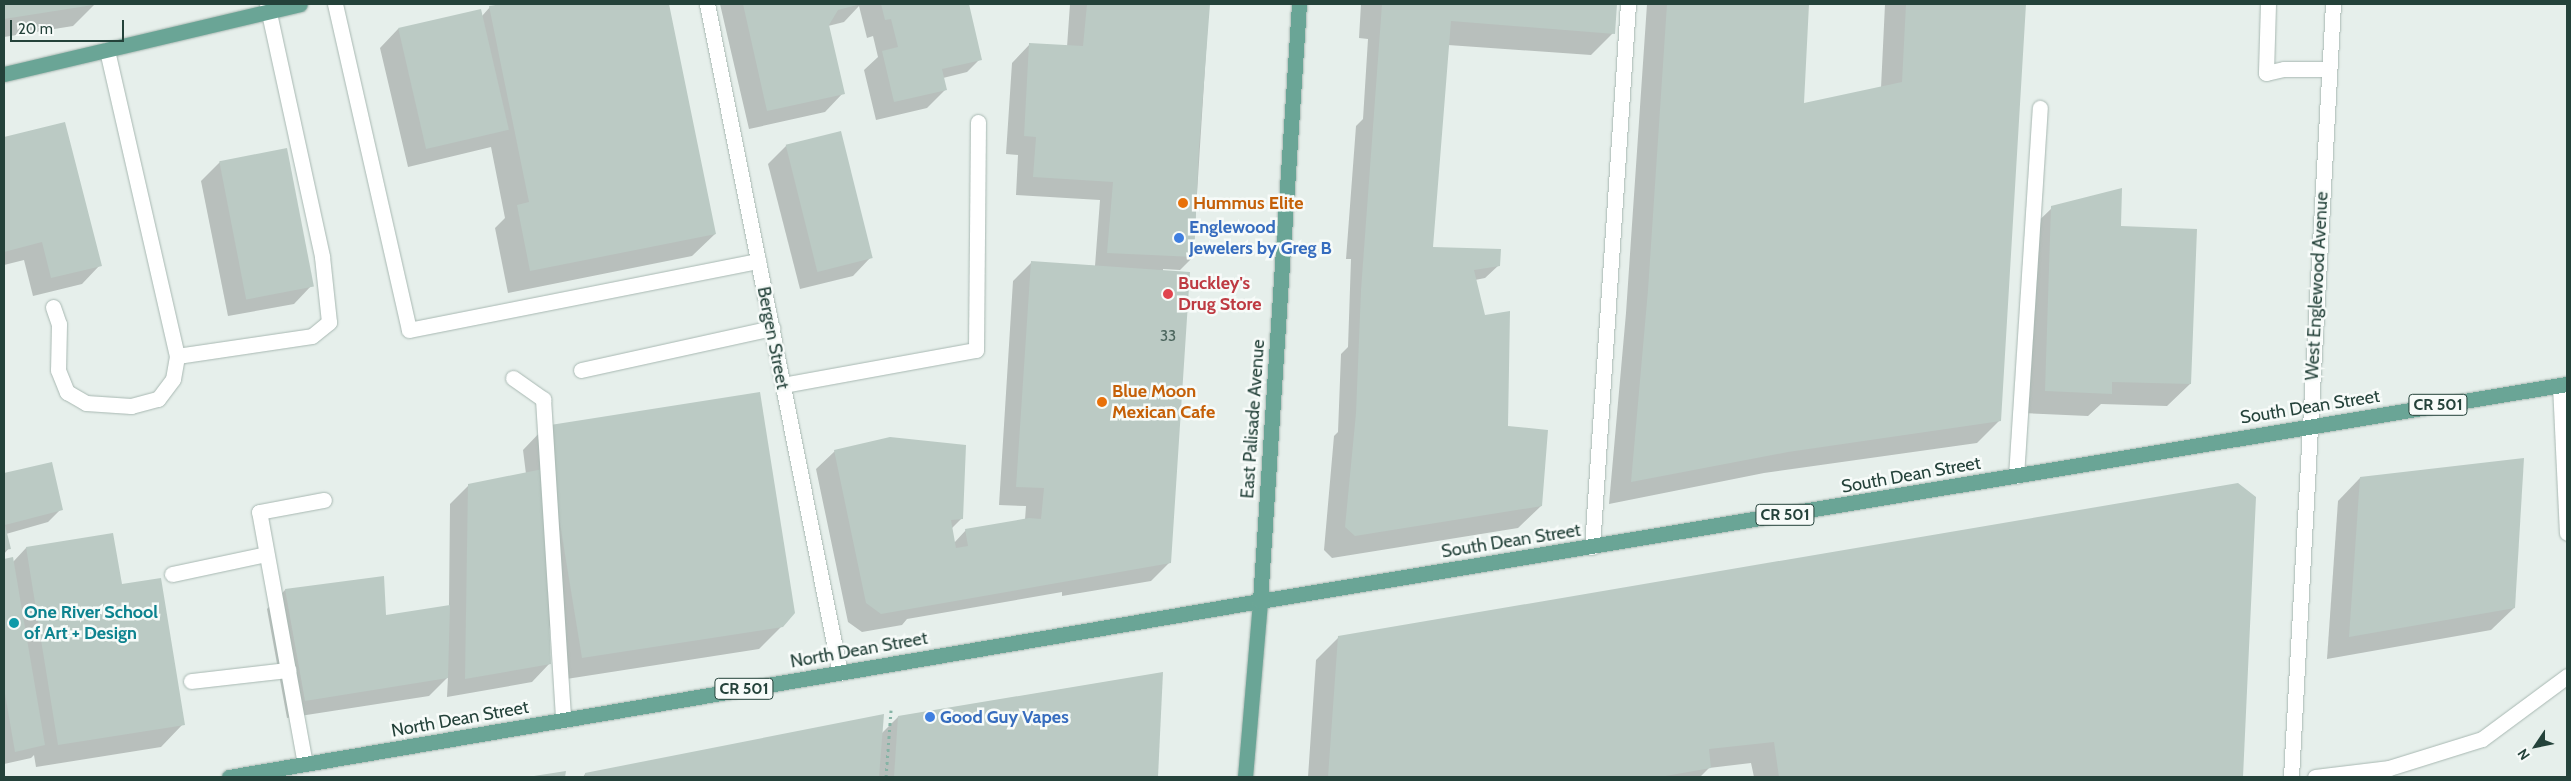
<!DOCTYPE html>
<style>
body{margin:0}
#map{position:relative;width:2571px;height:781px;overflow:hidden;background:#e6efeb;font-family:Cabin,sans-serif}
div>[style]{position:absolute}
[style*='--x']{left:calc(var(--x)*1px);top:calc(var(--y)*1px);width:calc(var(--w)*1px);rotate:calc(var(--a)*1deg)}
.shadow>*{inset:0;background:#0003}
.building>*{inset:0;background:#bbcac4;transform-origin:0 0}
.path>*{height:3px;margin-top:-1.5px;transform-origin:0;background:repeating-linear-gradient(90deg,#86b3a5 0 2.5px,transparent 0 6.5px)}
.roads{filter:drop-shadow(0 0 1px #a8b8b2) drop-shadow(0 0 1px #a8b8b2)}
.minor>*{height:15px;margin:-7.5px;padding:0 7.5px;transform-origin:7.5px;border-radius:7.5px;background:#fff}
.major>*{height:15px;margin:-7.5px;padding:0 7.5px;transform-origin:7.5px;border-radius:7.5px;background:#6aa596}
.dots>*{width:14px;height:14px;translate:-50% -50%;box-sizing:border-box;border:2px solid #f7fbf9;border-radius:50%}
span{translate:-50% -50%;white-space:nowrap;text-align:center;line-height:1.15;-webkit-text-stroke:5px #f7fbf9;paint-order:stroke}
.number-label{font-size:15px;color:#4a645c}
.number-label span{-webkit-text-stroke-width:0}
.shield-label span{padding:1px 4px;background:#f7fbf9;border:1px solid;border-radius:4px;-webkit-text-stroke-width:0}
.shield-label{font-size:16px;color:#24423a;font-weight:700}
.food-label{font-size:18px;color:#c56008;font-weight:700}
.left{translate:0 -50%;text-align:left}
.shop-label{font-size:18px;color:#366cbe;font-weight:700}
.health-label{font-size:18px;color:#be3a42;font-weight:700}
.street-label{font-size:18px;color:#24423a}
.culture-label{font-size:18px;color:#0d838f;font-weight:700}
.frame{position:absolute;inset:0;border:5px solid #24423a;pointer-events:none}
.north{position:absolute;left:2511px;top:721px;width:50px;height:50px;-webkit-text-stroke:4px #f7fbf9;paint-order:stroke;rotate:236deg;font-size:14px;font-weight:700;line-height:20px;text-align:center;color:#24423a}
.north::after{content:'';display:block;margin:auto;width:18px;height:22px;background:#24423a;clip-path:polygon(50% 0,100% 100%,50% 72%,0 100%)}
.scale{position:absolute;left:10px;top:20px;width:114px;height:22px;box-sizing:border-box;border:2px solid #24423a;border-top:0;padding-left:6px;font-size:15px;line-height:18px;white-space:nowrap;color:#24423a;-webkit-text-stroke:4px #f7fbf9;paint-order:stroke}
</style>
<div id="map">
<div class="shadow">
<div style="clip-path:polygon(4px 4px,95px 4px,73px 26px,4px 37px)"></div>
<div style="clip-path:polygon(509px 4px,668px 4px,715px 234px,692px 256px,508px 293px,495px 228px,505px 218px,491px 147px,408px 167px,380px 48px,398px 29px,482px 16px,490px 7px)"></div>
<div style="clip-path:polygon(720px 4px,968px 4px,980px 59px,967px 72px,943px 78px,946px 89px,927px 108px,876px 120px,864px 70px,878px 57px,873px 36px,867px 38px,859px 6px,844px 22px,828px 26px,843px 93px,825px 112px,749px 129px)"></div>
<div style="clip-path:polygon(1070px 4px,1209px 4px,1193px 257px,1180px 270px,1163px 269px,1170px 562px,1151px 581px,1062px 596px,1062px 592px,907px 619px,902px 625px,862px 632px,848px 622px,816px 469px,835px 451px,962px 518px,951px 529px,954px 543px,966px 530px,1025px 520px,1026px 506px,999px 505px,1013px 281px,1032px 262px,1095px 266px,1100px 200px,1016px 195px,1018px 155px,1006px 154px,1012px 63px,1030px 44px,1067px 47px)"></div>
<div style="clip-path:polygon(1361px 4px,1615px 4px,1613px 33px,1591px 55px,1448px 45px,1432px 248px,1499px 265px,1485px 278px,1475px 280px,1507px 426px,1541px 506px,1518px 528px,1332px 558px,1324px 550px,1334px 436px,1338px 432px,1341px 354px,1348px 347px,1351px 259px,1346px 259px,1356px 126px,1363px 119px,1368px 39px,1359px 38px)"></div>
<div style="clip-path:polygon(1647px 4px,1808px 4px,1803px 105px,1881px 88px,1885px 4px,2025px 4px,1999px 421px,1977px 443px,1764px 473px,1609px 504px,1626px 313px)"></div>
<div style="clip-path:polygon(64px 123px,100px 265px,82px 284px,33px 296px,24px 260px,4px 265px,4px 138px)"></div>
<div style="clip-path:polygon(787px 145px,871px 257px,853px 276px,800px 289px,768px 164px)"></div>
<div style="clip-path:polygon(220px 162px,312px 285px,294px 304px,228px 316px,201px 181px)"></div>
<div style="clip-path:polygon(2052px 208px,2120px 227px,2190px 384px,2167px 406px,2101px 404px,2088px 416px,2023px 413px,2029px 230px)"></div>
<div style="clip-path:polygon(545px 427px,782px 626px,759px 649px,560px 680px,548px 620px,550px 663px,532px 682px,447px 697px,448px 677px,429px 696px,287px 718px,267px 609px,285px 590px,385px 617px,449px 607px,450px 504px,469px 485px,526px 474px,523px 450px)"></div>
<div style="clip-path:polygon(51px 464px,61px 509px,48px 522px,6px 534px,9px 548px,4px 554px,4px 474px)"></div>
<div style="clip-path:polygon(2360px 478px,2514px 608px,2491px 630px,2327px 659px,2338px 501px)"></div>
<div style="clip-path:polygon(2254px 498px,2242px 777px,1754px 777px,1751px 763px,1709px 768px,1700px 777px,1308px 777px,1316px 660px,1339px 637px)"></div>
<div style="clip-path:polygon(112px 534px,121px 585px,183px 724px,161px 747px,36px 767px,34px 755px,31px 758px,4px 764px,4px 560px,12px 559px,13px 562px,26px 548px)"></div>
<div style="clip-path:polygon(1162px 673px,1157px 777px,583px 777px,585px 774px,881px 734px,898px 717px)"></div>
</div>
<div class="building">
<div style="clip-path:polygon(4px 4px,93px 4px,93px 5px,4px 19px)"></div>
<div style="clip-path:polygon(502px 4px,669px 4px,716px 234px,530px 271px,517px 205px,529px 202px,489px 6px)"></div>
<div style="clip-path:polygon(743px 4px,861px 4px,838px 10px,829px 25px,845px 94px,767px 111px)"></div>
<div style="clip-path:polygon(881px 4px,969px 4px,982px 60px,942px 69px,947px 90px,894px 102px,882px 51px,898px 47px,891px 19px,885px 20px)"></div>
<div style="clip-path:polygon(1087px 4px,1210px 4px,1199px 147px,1194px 257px,1107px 253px,1113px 182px,1033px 177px,1036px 137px,1024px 136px,1029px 43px,1083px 46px)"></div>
<div style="clip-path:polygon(1382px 4px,1617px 4px,1615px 34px,1451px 21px,1433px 247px,1501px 249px,1500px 266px,1474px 270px,1485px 315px,1510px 311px,1508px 426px,1548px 430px,1542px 506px,1355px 536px,1345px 527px,1356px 413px,1361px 290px)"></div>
<div style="clip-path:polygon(1667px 4px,1809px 4px,1804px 103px,1902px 82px,1906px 4px,2026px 4px,2001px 421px,1788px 452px,1631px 482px,1648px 290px)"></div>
<div style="left:481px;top:9px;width:124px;height:85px;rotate:77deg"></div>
<div style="clip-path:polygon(65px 122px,102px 266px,51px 278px,42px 242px,4px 252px,4px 137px)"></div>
<div style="left:841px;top:131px;width:131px;height:57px;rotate:76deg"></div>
<div style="left:287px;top:148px;width:141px;height:69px;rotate:79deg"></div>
<div style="clip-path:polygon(2122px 188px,2121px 226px,2197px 229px,2191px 384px,2112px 382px,2112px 394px,2045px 391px,2051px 206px)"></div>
<div style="clip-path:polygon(1031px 261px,1190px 272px,1171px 563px,881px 614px,866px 603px,834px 450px,890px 437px,966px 445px,963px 519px,951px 520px,956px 548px,968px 546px,965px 529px,1029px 518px,1041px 519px,1044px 488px,1016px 487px)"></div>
<div style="clip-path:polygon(760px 392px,795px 613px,783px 627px,582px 658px,544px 426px)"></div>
<div style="clip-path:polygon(2524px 458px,2515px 608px,2349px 637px,2360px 477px)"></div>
<div style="clip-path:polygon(52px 462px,63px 510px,5px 525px,11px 549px,4px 550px,4px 473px)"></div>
<div style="clip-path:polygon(543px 469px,551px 664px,465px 679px,468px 484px)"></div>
<div style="clip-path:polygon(2238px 483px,2256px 497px,2243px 777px,1779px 777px,1774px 742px,1709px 749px,1711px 768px,1660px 777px,1328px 777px,1338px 636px)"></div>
<div style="clip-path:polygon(113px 533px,122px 584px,161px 578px,185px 725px,58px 745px,26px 547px)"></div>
<div style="clip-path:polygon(13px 557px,45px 745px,15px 752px,4px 688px,4px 559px)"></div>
<div style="clip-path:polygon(384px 576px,386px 615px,450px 605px,448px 678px,305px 701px,285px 589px)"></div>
<div style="clip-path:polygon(1163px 672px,1158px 777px,894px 777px,898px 716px)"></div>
<div style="clip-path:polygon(884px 714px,879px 777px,585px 777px,585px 773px)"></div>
<div style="clip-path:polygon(566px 771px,565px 777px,534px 777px,534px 776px)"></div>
</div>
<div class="path">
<div style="--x:886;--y:777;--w:67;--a:-85.7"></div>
</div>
<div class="roads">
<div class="minor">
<div style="--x:335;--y:4;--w:334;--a:77.2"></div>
<div style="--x:409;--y:330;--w:356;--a:-11.2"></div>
<div style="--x:707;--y:4;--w:682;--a:78.76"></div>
<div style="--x:2268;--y:4;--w:69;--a:91.7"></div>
<div style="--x:2266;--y:73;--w:18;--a:-13"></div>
<div style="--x:2284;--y:69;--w:45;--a:0"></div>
<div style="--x:53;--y:307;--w:18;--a:71"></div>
<div style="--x:59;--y:324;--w:46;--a:91.2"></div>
<div style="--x:58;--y:370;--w:24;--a:68"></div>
<div style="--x:67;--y:392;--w:22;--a:30"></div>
<div style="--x:86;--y:403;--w:45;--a:3.8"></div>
<div style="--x:131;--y:406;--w:28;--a:-15"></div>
<div style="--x:158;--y:399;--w:25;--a:-53"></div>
<div style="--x:173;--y:379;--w:23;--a:-80"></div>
<div style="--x:177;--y:356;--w:314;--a:-102.9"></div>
<div style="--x:177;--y:356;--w:136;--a:-8.4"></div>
<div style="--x:312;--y:336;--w:22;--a:-39"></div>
<div style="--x:329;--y:322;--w:66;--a:-96.1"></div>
<div style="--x:322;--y:256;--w:258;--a:-102.3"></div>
<div style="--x:581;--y:370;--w:196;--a:-12.4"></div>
<div style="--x:513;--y:378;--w:37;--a:35"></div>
<div style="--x:543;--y:399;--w:322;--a:86.4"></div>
<div style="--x:783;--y:385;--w:196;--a:-10.3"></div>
<div style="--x:976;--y:350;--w:228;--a:-89.5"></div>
<div style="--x:2560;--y:385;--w:148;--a:87.3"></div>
<div style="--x:2016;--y:476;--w:369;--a:-86.3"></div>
<div style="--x:1592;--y:547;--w:544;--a:-86.21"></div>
<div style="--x:172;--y:574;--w:96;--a:-12"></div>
<div style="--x:191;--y:681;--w:98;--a:-6.5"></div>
<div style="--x:305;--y:764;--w:256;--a:-100.3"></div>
<div style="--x:259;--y:512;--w:66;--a:-10.5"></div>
<div style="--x:2291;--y:777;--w:774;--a:-86.89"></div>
<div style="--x:2315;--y:777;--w:75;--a:-6.9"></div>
<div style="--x:2389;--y:768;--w:97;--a:-17.3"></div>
<div style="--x:2482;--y:739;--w:106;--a:-36.5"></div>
</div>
<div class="major">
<div style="--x:4;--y:74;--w:304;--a:-13.3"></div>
<div style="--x:229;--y:777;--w:1046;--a:-9.69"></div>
<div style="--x:1260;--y:601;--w:1325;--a:-9.43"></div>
<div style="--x:1245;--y:777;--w:177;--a:-85.1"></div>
<div style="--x:1260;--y:601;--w:598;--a:-86.26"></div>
</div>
</div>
<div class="dots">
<div style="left:1183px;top:203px;background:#e8710a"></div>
<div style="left:1179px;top:238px;background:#3f7fe0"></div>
<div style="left:1168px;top:294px;background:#e0444e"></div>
<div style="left:1102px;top:402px;background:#e8710a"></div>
<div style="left:14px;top:623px;background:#0f9aa8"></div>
<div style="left:930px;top:717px;background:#3f7fe0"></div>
</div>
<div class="number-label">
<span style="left:1168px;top:337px">33</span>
</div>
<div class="shield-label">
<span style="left:2438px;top:405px">CR 501</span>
<span style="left:1785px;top:515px">CR 501</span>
<span style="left:744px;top:689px">CR 501</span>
</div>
<div class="food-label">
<span class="left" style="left:1193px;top:203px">Hummus Elite</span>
<span class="left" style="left:1112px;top:402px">Blue Moon<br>Mexican Cafe</span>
</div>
<div class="shop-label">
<span class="left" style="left:1189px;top:238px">Englewood<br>Jewelers by Greg B</span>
<span class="left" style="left:940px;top:717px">Good Guy Vapes</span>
</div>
<div class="health-label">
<span class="left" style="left:1178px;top:294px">Buckley's<br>Drug Store</span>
</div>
<div class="street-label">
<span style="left:2317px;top:286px;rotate:-87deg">West Englewood Avenue</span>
<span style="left:773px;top:338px;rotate:79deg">Bergen Street</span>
<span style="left:2310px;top:407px;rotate:-9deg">South Dean Street</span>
<span style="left:1253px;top:419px;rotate:-86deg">East Palisade Avenue</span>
<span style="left:1911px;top:475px;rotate:-10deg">South Dean Street</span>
<span style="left:1511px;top:541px;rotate:-9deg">South Dean Street</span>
<span style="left:859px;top:650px;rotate:-10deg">North Dean Street</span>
<span style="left:460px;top:719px;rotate:-10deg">North Dean Street</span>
</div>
<div class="culture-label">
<span class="left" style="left:24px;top:623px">One River School<br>of Art + Design</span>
</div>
<div class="frame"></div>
<div class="north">N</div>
<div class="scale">20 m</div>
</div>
